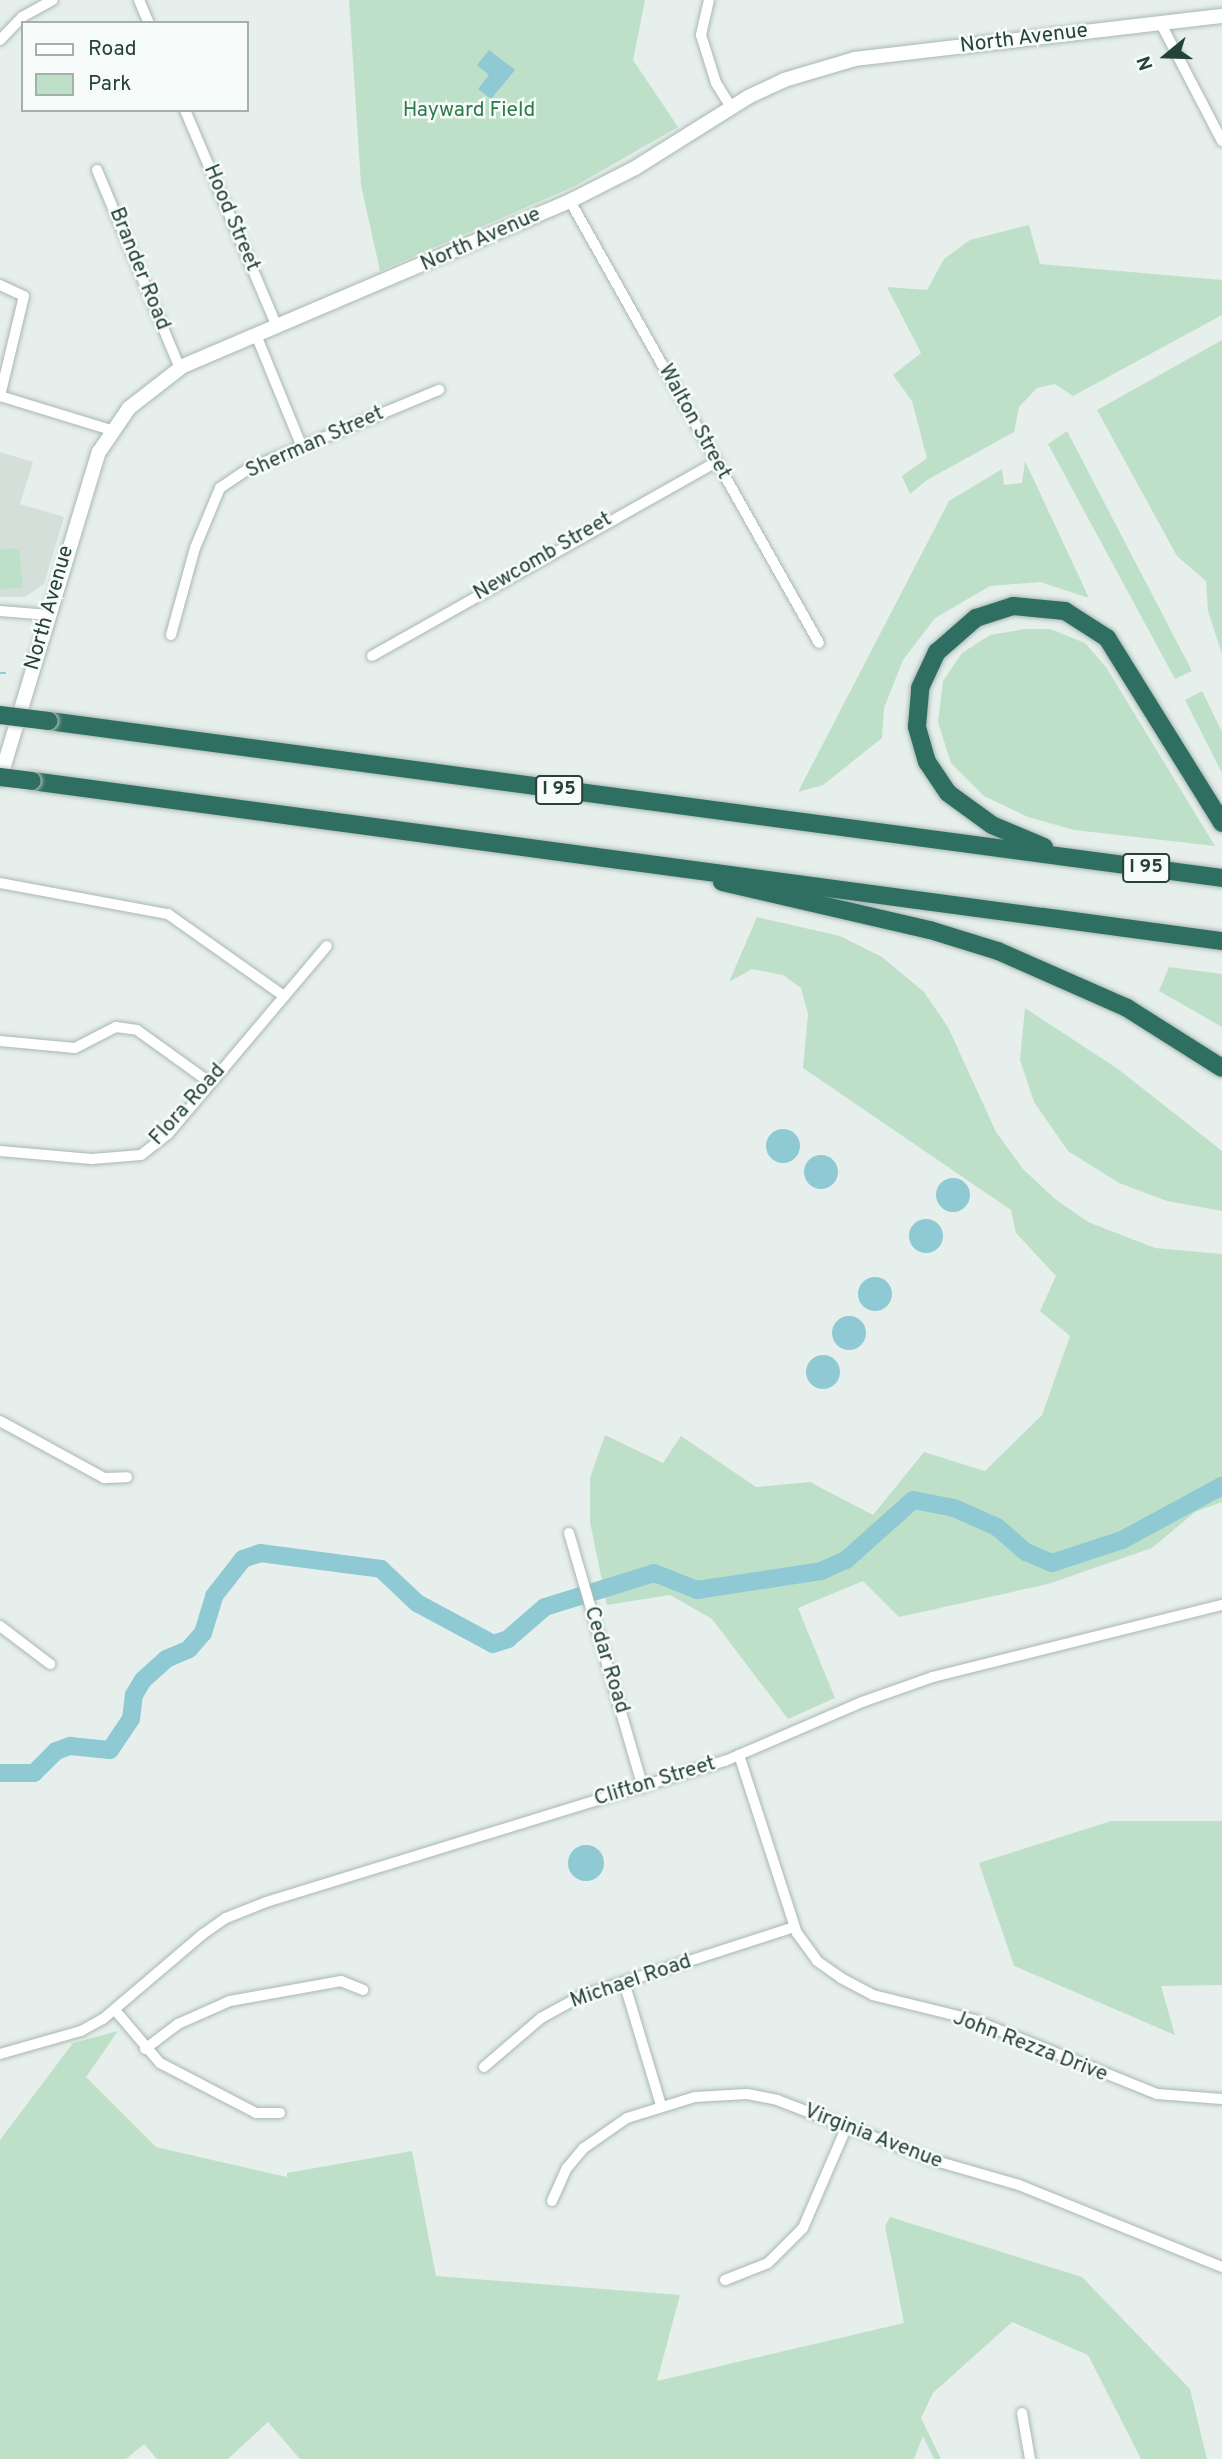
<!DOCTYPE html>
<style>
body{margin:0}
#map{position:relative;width:1222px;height:2459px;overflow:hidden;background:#e6efeb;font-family:Overpass,sans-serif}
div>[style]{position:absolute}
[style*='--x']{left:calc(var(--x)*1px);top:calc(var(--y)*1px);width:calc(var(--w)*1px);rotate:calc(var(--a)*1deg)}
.built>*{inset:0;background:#d4dfda}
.green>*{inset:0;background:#bfe0c8}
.water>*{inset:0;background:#8ec9d4}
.round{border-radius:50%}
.stream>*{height:2.5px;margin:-1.25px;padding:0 1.25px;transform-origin:1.25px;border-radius:1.25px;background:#8ec9d4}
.river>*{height:18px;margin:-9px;padding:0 9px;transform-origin:9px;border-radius:9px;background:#8ec9d4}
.roads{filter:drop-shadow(0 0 2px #a8b8b2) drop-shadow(0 0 2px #a8b8b2)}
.street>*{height:10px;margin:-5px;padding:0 5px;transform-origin:5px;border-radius:5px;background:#fff}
.secondary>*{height:14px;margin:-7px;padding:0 7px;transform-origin:7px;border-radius:7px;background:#fff}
.highway>*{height:18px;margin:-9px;padding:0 9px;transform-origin:9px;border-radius:9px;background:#2f6f62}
.bridges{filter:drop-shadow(0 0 2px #c2cac8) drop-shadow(0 0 2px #c2cac8)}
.highway-bridge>*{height:18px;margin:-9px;padding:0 9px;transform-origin:9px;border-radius:9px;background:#2f6f62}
span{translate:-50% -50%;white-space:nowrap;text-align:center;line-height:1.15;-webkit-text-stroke:5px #f7fbf9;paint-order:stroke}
.shield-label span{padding:2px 5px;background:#f7fbf9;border:2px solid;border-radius:5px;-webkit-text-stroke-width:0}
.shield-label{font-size:19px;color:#24423a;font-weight:700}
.street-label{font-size:21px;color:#24423a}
.park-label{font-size:21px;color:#2d7a4b}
.legend{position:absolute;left:21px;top:21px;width:228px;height:91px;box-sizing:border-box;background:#f7fbf9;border:2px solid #a3b1ad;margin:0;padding:9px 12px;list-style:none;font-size:21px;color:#24423a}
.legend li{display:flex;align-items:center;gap:14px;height:35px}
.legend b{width:35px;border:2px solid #a3b1ad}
.north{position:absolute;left:1131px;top:21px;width:70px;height:70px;-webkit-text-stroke:5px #f7fbf9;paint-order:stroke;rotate:251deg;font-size:19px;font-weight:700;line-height:28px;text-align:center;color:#24423a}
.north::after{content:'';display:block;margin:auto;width:24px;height:32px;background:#24423a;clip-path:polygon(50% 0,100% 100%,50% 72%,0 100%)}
</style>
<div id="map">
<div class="built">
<div style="clip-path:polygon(0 452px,33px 462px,20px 504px,64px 517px,44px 584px,25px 597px,0 597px)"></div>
</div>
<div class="green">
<div style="clip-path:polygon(349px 0,645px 0,633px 60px,678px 127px,575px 186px,380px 271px,361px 185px)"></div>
<div style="clip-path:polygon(1029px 225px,1040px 264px,1222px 280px,1222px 315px,1073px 396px,1055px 384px,1037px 388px,1019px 407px,1014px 432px,927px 480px,910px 494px,902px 476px,927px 458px,912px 401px,893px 375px,921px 353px,887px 287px,927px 290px,944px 259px,970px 240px)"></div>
<div style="clip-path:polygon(1222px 340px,1222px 654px,1208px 611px,1206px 581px,1177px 556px,1097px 410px)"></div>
<div style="clip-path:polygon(1067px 431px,1192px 671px,1175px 679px,1048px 444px)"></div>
<div style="clip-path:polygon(1025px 461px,1089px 598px,1040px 582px,990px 586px,935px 618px,903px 660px,884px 708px,882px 738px,823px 785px,798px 792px,949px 501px,1002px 469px,1004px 485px,1022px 483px)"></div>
<div style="clip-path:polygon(9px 548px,19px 550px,23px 588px,0 589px,0 550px)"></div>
<div style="clip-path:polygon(1025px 629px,1050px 629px,1085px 643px,1106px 667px,1215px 846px,1074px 830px,1028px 817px,984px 796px,951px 763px,938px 722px,943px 681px,962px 653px,990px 635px)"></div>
<div style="clip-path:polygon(1202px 691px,1222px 732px,1222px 773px,1185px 700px)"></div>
<div style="clip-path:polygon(757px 917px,840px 936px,882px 957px,924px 992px,948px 1027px,996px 1132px,1023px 1169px,1055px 1199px,1088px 1222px,1155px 1248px,1222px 1254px,1222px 1502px,1195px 1512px,1152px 1548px,1048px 1584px,899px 1617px,863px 1581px,798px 1608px,835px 1698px,788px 1719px,712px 1619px,670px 1595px,607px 1605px,590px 1522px,590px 1478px,605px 1435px,663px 1463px,681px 1436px,756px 1487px,810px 1482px,873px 1515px,924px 1452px,985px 1471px,1042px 1415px,1070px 1336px,1040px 1311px,1056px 1276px,1016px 1233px,1011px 1210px,803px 1068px,808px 1014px,801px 988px,783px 975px,752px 969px,729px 982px)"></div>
<div style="clip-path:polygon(1169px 967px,1222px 974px,1222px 1027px,1159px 991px)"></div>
<div style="clip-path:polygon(1025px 1008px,1118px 1069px,1222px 1151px,1222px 1211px,1167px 1201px,1119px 1183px,1068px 1151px,1034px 1102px,1020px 1060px)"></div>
<div style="clip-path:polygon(1111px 1821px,1222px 1821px,1222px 1985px,1161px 1986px,1175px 2035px,1014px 1966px,979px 1863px)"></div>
<div style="clip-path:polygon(118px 2031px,86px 2077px,156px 2147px,287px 2177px,287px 2173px,412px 2151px,436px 2276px,680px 2295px,657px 2381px,904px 2323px,885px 2226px,890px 2217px,1082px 2277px,1190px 2389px,1207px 2459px,1141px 2459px,1088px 2355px,1012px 2322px,933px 2393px,921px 2418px,941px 2459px,934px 2459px,923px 2436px,914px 2459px,300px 2459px,268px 2422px,228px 2459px,157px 2459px,144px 2444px,126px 2459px,0 2459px,0 2140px,73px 2043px)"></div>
</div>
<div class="water">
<div style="clip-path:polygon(489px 50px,515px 70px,491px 99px,478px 89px,489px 75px,477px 65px)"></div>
<div class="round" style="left:766px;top:1129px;width:34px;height:34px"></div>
<div class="round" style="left:804px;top:1155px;width:34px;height:34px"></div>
<div class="round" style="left:936px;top:1178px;width:34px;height:34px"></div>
<div class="round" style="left:909px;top:1219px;width:34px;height:34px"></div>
<div class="round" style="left:858px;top:1277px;width:34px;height:34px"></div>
<div class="round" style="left:832px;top:1316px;width:34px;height:34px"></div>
<div class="round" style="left:806px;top:1355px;width:34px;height:34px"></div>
<div class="round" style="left:568px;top:1845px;width:36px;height:36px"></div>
</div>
<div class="stream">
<div style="--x:0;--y:673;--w:5;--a:0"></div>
</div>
<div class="river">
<div style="--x:0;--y:1773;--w:34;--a:0"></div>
<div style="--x:34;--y:1773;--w:31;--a:-45"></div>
<div style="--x:56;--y:1751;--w:15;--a:-20"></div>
<div style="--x:70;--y:1746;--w:40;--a:5.7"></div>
<div style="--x:110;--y:1750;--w:37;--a:-56"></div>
<div style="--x:131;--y:1719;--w:24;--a:-83"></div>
<div style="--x:134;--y:1695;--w:17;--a:-59"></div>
<div style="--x:143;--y:1680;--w:31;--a:-42"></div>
<div style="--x:166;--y:1659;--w:25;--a:-23"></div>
<div style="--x:189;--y:1649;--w:21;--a:-49"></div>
<div style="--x:203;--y:1633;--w:39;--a:-73"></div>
<div style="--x:214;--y:1596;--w:47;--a:-51.9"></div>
<div style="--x:243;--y:1559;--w:18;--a:-19"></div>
<div style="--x:260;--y:1553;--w:122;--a:7.5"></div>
<div style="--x:381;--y:1569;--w:50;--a:43.4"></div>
<div style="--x:417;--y:1603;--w:86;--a:28.3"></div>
<div style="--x:493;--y:1644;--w:16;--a:-18"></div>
<div style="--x:508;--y:1639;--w:49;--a:-40.9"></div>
<div style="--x:545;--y:1607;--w:114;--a:-17.3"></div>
<div style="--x:654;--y:1573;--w:46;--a:21.6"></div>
<div style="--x:697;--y:1590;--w:125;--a:-8.7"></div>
<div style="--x:821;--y:1571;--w:27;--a:-24"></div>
<div style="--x:846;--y:1560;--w:90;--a:-41.8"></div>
<div style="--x:913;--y:1500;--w:42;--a:11"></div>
<div style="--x:954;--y:1508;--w:47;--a:23.8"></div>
<div style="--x:997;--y:1527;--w:38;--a:41"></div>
<div style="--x:1026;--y:1552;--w:28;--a:23"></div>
<div style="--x:1052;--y:1563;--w:74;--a:-18.2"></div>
<div style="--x:1122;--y:1540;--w:114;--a:-28.4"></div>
</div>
<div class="roads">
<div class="street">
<div style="--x:139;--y:0;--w:25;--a:67"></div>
<div style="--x:709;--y:0;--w:36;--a:103"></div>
<div style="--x:701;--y:35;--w:50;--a:72.6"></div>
<div style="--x:716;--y:83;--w:28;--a:58"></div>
<div style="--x:1161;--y:24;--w:132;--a:62.5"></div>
<div style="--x:0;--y:40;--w:32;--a:-46"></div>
<div style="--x:22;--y:17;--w:35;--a:-29"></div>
<div style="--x:185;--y:110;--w:236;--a:67"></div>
<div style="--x:97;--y:170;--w:215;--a:67.3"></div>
<div style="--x:570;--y:201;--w:507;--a:60.61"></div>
<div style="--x:0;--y:285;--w:26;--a:25"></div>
<div style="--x:24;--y:296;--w:103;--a:103.5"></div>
<div style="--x:256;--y:335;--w:121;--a:67.7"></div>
<div style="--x:0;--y:396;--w:116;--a:17"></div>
<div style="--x:0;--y:611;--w:49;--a:4.7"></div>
<div style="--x:171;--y:635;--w:90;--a:-74.6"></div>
<div style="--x:195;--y:548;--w:65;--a:-67.4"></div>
<div style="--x:220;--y:488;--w:34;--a:-34"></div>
<div style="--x:248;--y:469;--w:207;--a:-22.5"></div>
<div style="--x:372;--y:656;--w:395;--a:-29.4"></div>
<div style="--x:0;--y:883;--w:171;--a:10.5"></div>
<div style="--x:168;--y:914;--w:142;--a:35.3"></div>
<div style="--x:0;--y:1041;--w:75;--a:5.3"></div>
<div style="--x:75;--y:1048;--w:46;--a:-27.1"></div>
<div style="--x:116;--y:1027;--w:21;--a:8"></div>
<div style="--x:137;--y:1030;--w:89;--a:35.8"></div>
<div style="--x:0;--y:1151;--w:92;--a:5"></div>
<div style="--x:92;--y:1159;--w:49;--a:-4.7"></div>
<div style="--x:141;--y:1155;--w:34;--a:-38"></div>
<div style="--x:168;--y:1134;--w:246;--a:-49.8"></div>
<div style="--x:0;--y:1421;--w:119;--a:28.7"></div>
<div style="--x:104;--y:1478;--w:23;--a:-2"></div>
<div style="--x:569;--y:1533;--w:265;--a:73.8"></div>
<div style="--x:0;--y:1626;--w:63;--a:37.2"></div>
<div style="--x:739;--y:1755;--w:187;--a:72"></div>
<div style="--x:797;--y:1933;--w:34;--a:54"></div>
<div style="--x:817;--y:1961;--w:29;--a:35"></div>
<div style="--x:841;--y:1978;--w:36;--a:28"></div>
<div style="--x:873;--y:1995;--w:104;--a:13.9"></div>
<div style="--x:974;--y:2020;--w:197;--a:22"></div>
<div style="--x:1157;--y:2094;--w:65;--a:4.4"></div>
<div style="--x:624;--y:1982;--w:128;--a:73.3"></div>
<div style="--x:115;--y:2010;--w:70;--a:49.7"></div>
<div style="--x:160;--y:2063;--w:108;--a:27.5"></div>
<div style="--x:256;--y:2113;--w:24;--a:0"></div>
<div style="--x:145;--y:2049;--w:41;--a:-37.1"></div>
<div style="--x:178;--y:2024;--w:57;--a:-23.9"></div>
<div style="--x:230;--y:2001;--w:113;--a:-10.2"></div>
<div style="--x:341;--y:1981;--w:24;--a:22"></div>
<div style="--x:0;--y:2054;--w:84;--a:-15.9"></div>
<div style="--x:81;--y:2031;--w:25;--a:-29"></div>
<div style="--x:103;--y:2019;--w:131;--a:-40.4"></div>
<div style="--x:203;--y:1934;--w:28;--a:-35"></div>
<div style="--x:226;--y:1918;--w:43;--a:-21.8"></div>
<div style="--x:266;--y:1902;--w:480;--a:-17.1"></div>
<div style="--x:725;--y:1761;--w:149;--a:-23.3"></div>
<div style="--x:862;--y:1702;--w:75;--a:-19.4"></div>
<div style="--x:933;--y:1677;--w:298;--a:-14"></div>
<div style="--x:484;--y:2067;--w:75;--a:-40.7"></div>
<div style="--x:541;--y:2018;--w:46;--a:-28.8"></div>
<div style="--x:581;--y:1996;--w:224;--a:-17.9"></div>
<div style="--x:552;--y:2201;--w:36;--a:-66"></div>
<div style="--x:567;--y:2168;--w:26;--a:-50"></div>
<div style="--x:584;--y:2148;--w:52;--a:-34.9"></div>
<div style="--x:627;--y:2118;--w:71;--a:-17.2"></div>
<div style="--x:695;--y:2097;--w:52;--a:-3.3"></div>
<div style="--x:747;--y:2094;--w:31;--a:11"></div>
<div style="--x:777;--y:2100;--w:170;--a:21"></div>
<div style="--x:936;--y:2161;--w:86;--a:16.1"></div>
<div style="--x:1019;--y:2185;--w:219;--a:22"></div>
<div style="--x:725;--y:2280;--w:46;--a:-21.6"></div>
<div style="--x:768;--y:2263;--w:49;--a:-45"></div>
<div style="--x:803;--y:2228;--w:111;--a:-66.7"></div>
<div style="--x:1022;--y:2413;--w:47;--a:80.1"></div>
</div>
<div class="secondary">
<div style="--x:0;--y:779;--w:342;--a:-73.2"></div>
<div style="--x:99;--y:452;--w:53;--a:-55.7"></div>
<div style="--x:129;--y:408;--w:68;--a:-37.9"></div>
<div style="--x:183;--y:366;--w:421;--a:-23.1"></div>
<div style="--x:570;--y:201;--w:73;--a:-26.9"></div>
<div style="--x:635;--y:168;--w:133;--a:-32.1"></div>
<div style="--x:748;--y:97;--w:40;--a:-25"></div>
<div style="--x:784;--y:80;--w:74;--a:-16.5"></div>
<div style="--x:855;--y:59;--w:370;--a:-6.7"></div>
</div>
<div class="highway">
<div style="--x:49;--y:721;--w:1183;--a:7.62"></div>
<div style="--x:32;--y:781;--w:1201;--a:7.66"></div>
<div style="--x:1044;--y:847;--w:56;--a:-157.1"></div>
<div style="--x:992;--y:825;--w:54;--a:-144"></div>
<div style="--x:948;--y:793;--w:37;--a:-124"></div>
<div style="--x:927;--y:762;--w:37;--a:-106"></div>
<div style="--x:917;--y:726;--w:38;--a:-85"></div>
<div style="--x:920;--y:688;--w:40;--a:-65"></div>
<div style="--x:937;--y:652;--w:52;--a:-41.1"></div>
<div style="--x:976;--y:618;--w:39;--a:-18"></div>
<div style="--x:1013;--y:606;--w:52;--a:5.5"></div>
<div style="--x:1065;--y:611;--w:50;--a:32.7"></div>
<div style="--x:1107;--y:638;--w:218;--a:58.1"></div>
<div style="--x:722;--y:882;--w:213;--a:13"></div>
<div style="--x:930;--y:930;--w:71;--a:17.2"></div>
<div style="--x:998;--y:951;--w:141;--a:23.8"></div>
<div style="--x:1127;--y:1008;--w:112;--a:32.3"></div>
</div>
</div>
<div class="bridges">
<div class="highway-bridge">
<div style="--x:0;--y:715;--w:49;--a:7"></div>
<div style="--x:0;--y:777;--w:32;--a:7"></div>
</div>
</div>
<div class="shield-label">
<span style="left:559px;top:790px">I 95</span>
<span style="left:1146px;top:868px">I 95</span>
</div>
<div class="street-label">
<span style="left:1024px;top:39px;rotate:-7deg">North Avenue</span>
<span style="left:231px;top:218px;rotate:67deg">Hood Street</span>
<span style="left:481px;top:240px;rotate:-24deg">North Avenue</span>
<span style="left:139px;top:269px;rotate:68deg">Brander Road</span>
<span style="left:694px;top:422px;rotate:61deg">Walton Street</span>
<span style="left:315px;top:443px;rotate:-24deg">Sherman Street</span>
<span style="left:543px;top:557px;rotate:-30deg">Newcomb Street</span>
<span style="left:50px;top:608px;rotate:-74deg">North Avenue</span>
<span style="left:188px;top:1105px;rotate:-48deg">Flora Road</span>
<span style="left:606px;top:1660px;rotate:73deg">Cedar Road</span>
<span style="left:655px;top:1782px;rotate:-17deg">Clifton Street</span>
<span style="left:631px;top:1982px;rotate:-19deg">Michael Road</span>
<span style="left:1030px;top:2047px;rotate:21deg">John Rezza Drive</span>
<span style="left:873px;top:2137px;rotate:21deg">Virginia Avenue</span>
</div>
<div class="park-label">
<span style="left:469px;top:111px">Hayward Field</span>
</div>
<ul class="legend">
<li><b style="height:9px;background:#fff"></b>Road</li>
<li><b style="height:19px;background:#bfe0c8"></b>Park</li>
</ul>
<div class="north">N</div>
</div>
